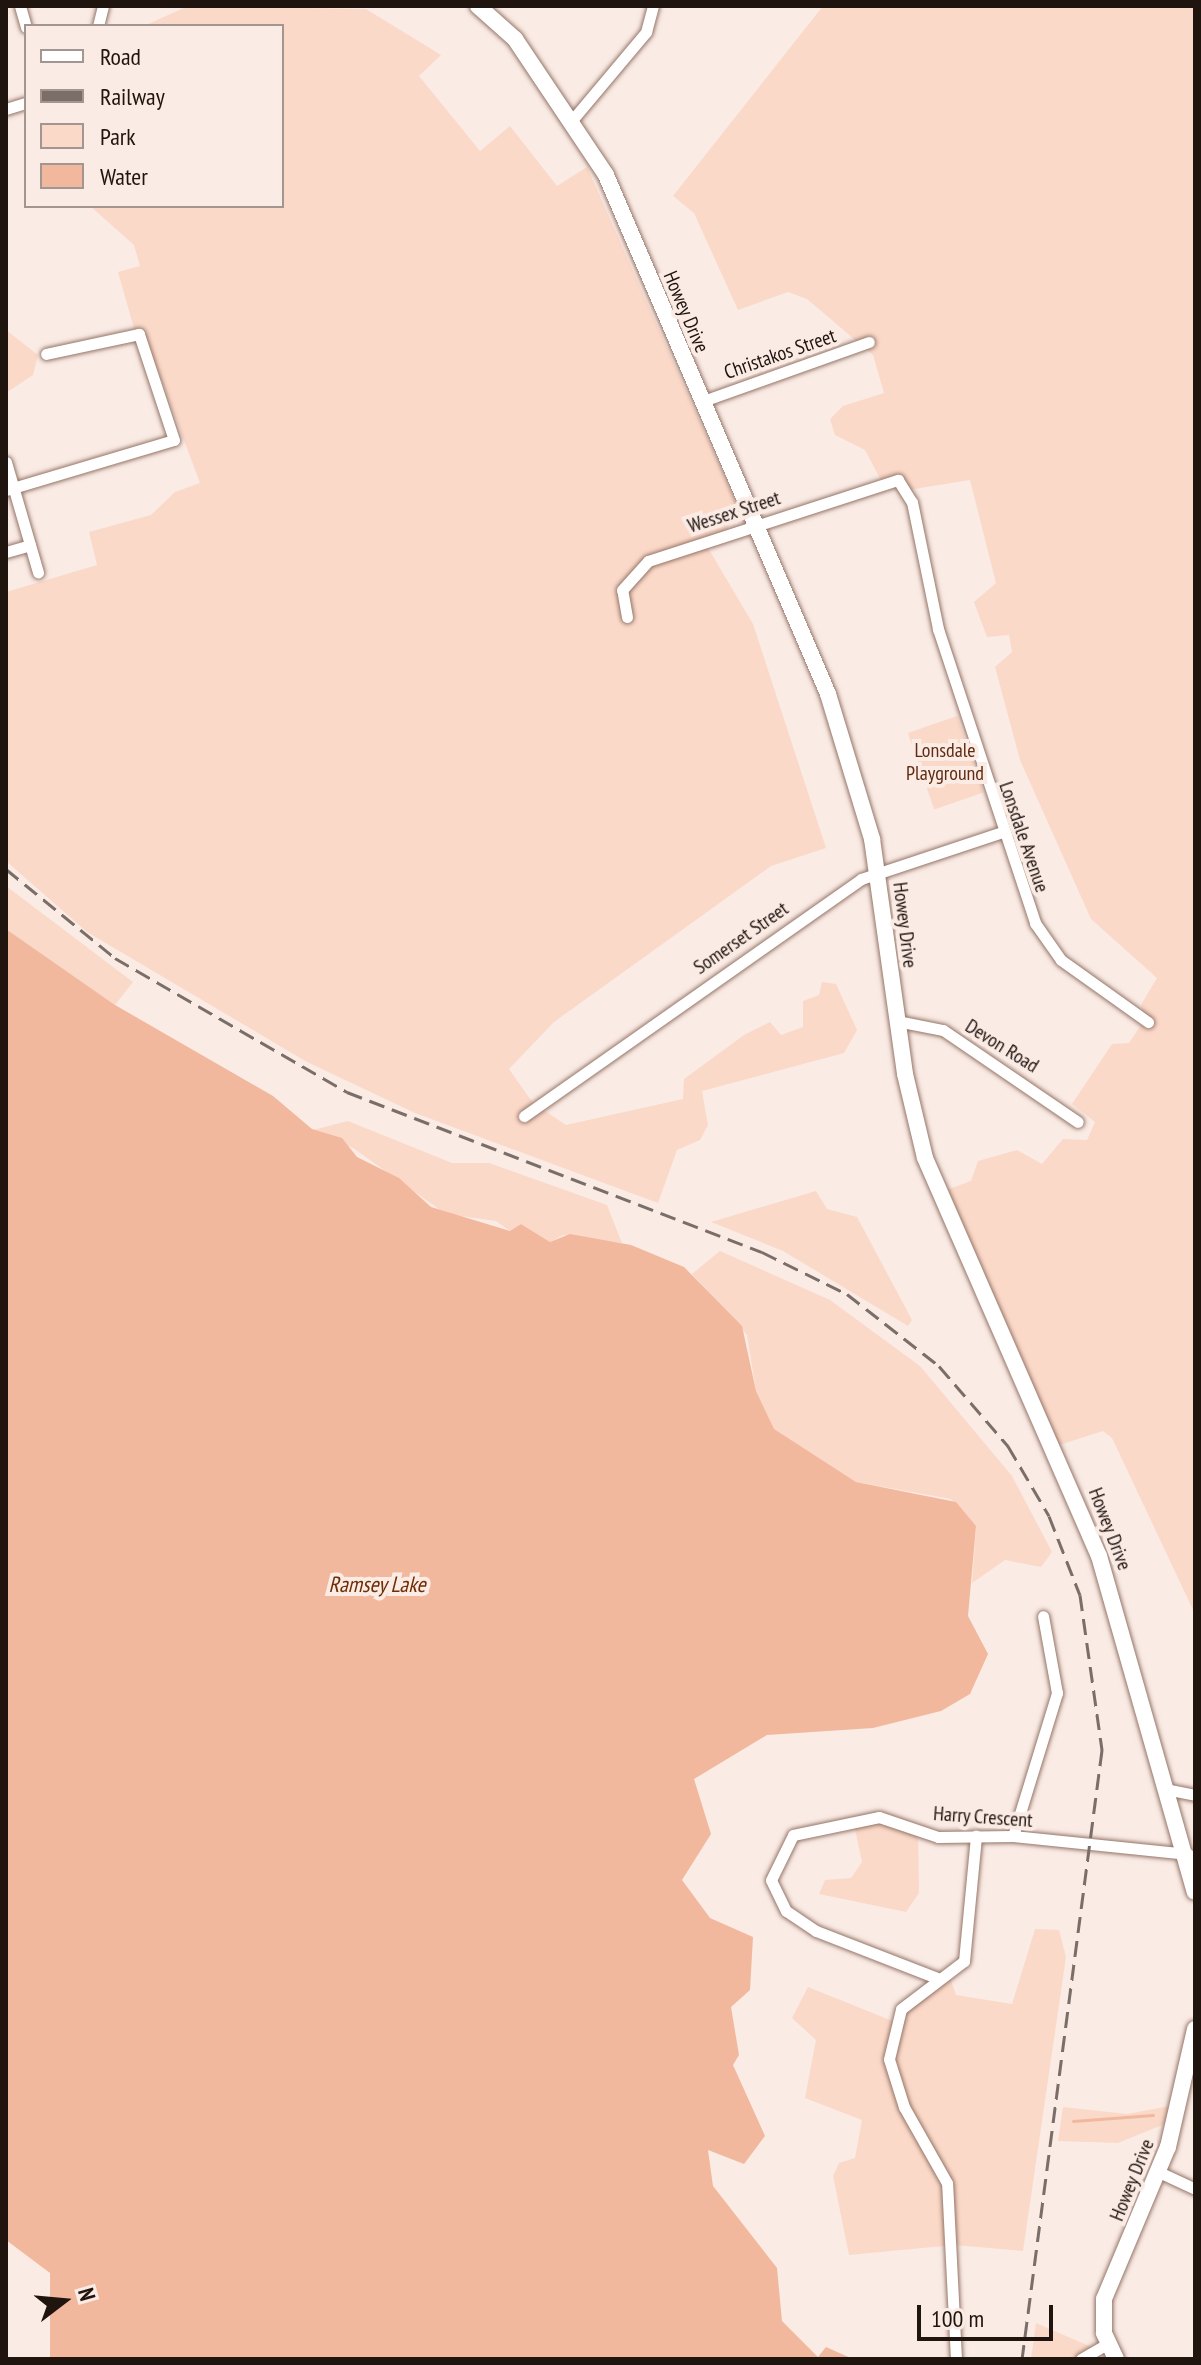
<!DOCTYPE html>
<style>
body{margin:0}
#map{position:relative;width:1201px;height:2365px;overflow:hidden;background:#faebe5;font-family:"PT Sans Narrow",sans-serif}
div>[style]{position:absolute}
[style*='--x']{left:calc(var(--x)*1px);top:calc(var(--y)*1px);width:calc(var(--w)*1px);rotate:calc(var(--a)*1deg)}
.green>*{inset:0;background:#fbd9c9;transform-origin:0 0}
.water>*{inset:0;background:#f2b89d}
.stream>*{height:3px;margin:-1.5px;padding:0 1.5px;transform-origin:1.5px;border-radius:1.5px;background:#f2b89d}
.roads{filter:drop-shadow(0 0 2px #957567) drop-shadow(0 0 2px #957567)}
.minor>*{height:11px;margin:-5.5px;padding:0 5.5px;transform-origin:5.5px;border-radius:5.5px;background:#fff}
.secondary>*{height:16px;margin:-8px;padding:0 8px;transform-origin:8px;border-radius:8px;background:#fff}
.rail>*{height:3px;margin-top:-1.5px;transform-origin:0;background:repeating-linear-gradient(90deg,#7b6e68 0 16px,transparent 0 24px)}
span{translate:-50% -50%;white-space:nowrap;text-align:center;line-height:1.15;-webkit-text-stroke:8px #faebe5;paint-order:stroke}
.street-label{font-size:20px;color:#20140f}
.park-label{font-size:20px;color:#602b10}
.water-label{font-size:22px;color:#712d04;font-style:italic}
.frame{position:absolute;inset:0;border:8px solid #20140f;pointer-events:none}
.legend{position:absolute;left:24px;top:24px;width:260px;height:184px;box-sizing:border-box;background:#faebe5;border:2px solid #a3958f;margin:0;padding:10px 14px;list-style:none;font-size:24px;color:#20140f}
.legend li{display:flex;align-items:center;gap:16px;height:40px}
.legend b{width:40px;border:2px solid #a3958f}
.north{position:absolute;left:24px;top:2261px;width:80px;height:80px;-webkit-text-stroke:6px #faebe5;paint-order:stroke;rotate:74deg;font-size:22px;font-weight:700;line-height:32px;text-align:center;color:#20140f}
.north::after{content:'';display:block;margin:auto;width:28px;height:36px;background:#20140f;clip-path:polygon(50% 0,100% 100%,50% 72%,0 100%)}
.scale{position:absolute;left:917px;top:2305px;width:136px;height:36px;box-sizing:border-box;border:4px solid #20140f;border-top:0;padding-left:10px;font-size:24px;line-height:28px;white-space:nowrap;color:#20140f;-webkit-text-stroke:6px #faebe5;paint-order:stroke}
</style>
<div id="map">
<div class="green">
<div style="clip-path:polygon(188px 6px,366px 9px,441px 55px,419px 76px,480px 151px,510px 126px,557px 186px,587px 167px,738px 508px,725px 533px,704px 541px,753px 624px,826px 848px,771px 866px,554px 1022px,509px 1069px,533px 1103px,566px 1125px,683px 1099px,684px 1079px,744px 1035px,770px 1022px,781px 1035px,803px 1027px,803px 1001px,819px 995px,822px 982px,836px 984px,857px 1030px,844px 1053px,702px 1091px,708px 1125px,700px 1140px,677px 1150px,658px 1203px,415px 1113px,307px 1062px,87px 932px,6px 861px,6px 592px,97px 565px,89px 532px,151px 515px,175px 492px,200px 483px,148px 344px,135px 332px,118px 272px,140px 266px,134px 245px,90px 206px,282px 206px,282px 26px,144px 26px)"></div>
<div style="clip-path:polygon(823px 6px,1195px 6px,1195px 1614px,1112px 1438px,1103px 1431px,1056px 1446px,938px 1193px,971px 1181px,978px 1161px,1017px 1150px,1042px 1164px,1063px 1139px,1087px 1140px,1095px 1122px,1072px 1104px,1112px 1044px,1129px 1043px,1145px 1019px,1141px 1005px,1157px 978px,1091px 919px,1020px 760px,995px 667px,1012px 652px,1009px 635px,987px 637px,974px 602px,996px 583px,970px 480px,908px 490px,898px 479px,883px 484px,865px 450px,835px 435px,830px 419px,843px 406px,884px 393px,873px 355px,807px 299px,788px 292px,738px 310px,694px 213px,673px 196px)"></div>
<div style="clip-path:polygon(6px 330px,38px 355px,33px 375px,6px 393px)"></div>
<div style="left:957px;top:716px;width:81px;height:52px;rotate:71deg"></div>
<div style="clip-path:polygon(6px 886px,133px 982px,115px 1005px,6px 929px)"></div>
<div style="clip-path:polygon(348px 1121px,452px 1163px,489px 1163px,607px 1205px,622px 1243px,563px 1235px,550px 1242px,521px 1224px,510px 1231px,496px 1221px,446px 1214px,353px 1148px,313px 1130px)"></div>
<div style="clip-path:polygon(816px 1191px,827px 1209px,857px 1217px,912px 1320px,908px 1326px,783px 1251px,711px 1222px)"></div>
<div style="clip-path:polygon(720px 1251px,830px 1300px,920px 1366px,1012px 1476px,1052px 1552px,1041px 1567px,1005px 1560px,972px 1583px,976px 1527px,951px 1499px,856px 1482px,773px 1429px,756px 1391px,747px 1335px,692px 1274px)"></div>
<div style="clip-path:polygon(869px 1818px,918px 1830px,919px 1893px,906px 1912px,819px 1894px,825px 1880px,851px 1878px,862px 1862px,853px 1820px)"></div>
<div style="clip-path:polygon(1035px 1929px,1059px 1930px,1066px 1957px,1023px 2251px,954px 2245px,849px 2255px,833px 2176px,839px 2163px,855px 2158px,862px 2120px,805px 2098px,816px 2040px,792px 2018px,808px 1987px,895px 2022px,949px 1975px,956px 1995px,1012px 2004px)"></div>
<div style="clip-path:polygon(1181px 2104px,1177px 2119px,1118px 2143px,1058px 2141px,1063px 2107px,1127px 2114px)"></div>
<div style="clip-path:polygon(1036px 2323px,1096px 2349px,1079px 2359px,1031px 2359px)"></div>
</div>
<div class="water">
<div style="clip-path:polygon(6px 929px,115px 1005px,273px 1096px,312px 1129px,342px 1138px,357px 1157px,399px 1178px,431px 1207px,510px 1231px,521px 1224px,550px 1242px,570px 1234px,631px 1245px,684px 1267px,742px 1326px,756px 1391px,774px 1429px,856px 1482px,956px 1502px,976px 1526px,968px 1616px,988px 1654px,970px 1694px,941px 1711px,873px 1728px,767px 1735px,694px 1779px,711px 1834px,682px 1880px,710px 1918px,753px 1937px,750px 1990px,731px 2007px,739px 2055px,733px 2065px,765px 2136px,744px 2164px,708px 2150px,713px 2186px,777px 2268px,782px 2321px,818px 2357px,826px 2347px,853px 2359px,50px 2359px,50px 2273px,6px 2240px)"></div>
</div>
<div class="stream">
<div style="--x:1194;--y:2108;--w:1;--a:0"></div>
<div style="--x:1073;--y:2121;--w:80;--a:-4.3"></div>
</div>
<div class="roads">
<div class="minor">
<div style="--x:20;--y:6;--w:22;--a:74"></div>
<div style="--x:98;--y:26;--w:21;--a:-76"></div>
<div style="--x:6;--y:109;--w:21;--a:-17"></div>
<div style="--x:573;--y:119;--w:114;--a:-50"></div>
<div style="--x:646;--y:32;--w:27;--a:-75"></div>
<div style="--x:703;--y:401;--w:176;--a:-19.6"></div>
<div style="--x:6;--y:462;--w:115;--a:73.8"></div>
<div style="--x:6;--y:490;--w:175;--a:-16.6"></div>
<div style="--x:174;--y:440;--w:112;--a:-108.3"></div>
<div style="--x:139;--y:334;--w:95;--a:167.9"></div>
<div style="--x:6;--y:552;--w:25;--a:-16"></div>
<div style="--x:627;--y:617;--w:27;--a:-100"></div>
<div style="--x:622;--y:590;--w:39;--a:-48"></div>
<div style="--x:648;--y:561;--w:263;--a:-18"></div>
<div style="--x:898;--y:480;--w:26;--a:58"></div>
<div style="--x:912;--y:502;--w:130;--a:78.4"></div>
<div style="--x:938;--y:629;--w:310;--a:71.7"></div>
<div style="--x:1035;--y:923;--w:45;--a:54.9"></div>
<div style="--x:1061;--y:960;--w:107;--a:35.5"></div>
<div style="--x:897;--y:1021;--w:47;--a:11.1"></div>
<div style="--x:943;--y:1030;--w:163;--a:34.3"></div>
<div style="--x:524;--y:1116;--w:412;--a:-35.1"></div>
<div style="--x:861;--y:879;--w:149;--a:-18.4"></div>
<div style="--x:1170;--y:1790;--w:25;--a:11"></div>
<div style="--x:1013;--y:1836;--w:150;--a:-72.9"></div>
<div style="--x:1057;--y:1693;--w:78;--a:-100.3"></div>
<div style="--x:937;--y:1978;--w:130;--a:-158.8"></div>
<div style="--x:816;--y:1931;--w:36;--a:-146"></div>
<div style="--x:786;--y:1911;--w:34;--a:-116"></div>
<div style="--x:771;--y:1880;--w:50;--a:-63.9"></div>
<div style="--x:793;--y:1835;--w:88;--a:-11.8"></div>
<div style="--x:879;--y:1817;--w:62;--a:18.7"></div>
<div style="--x:938;--y:1837;--w:75;--a:-0.8"></div>
<div style="--x:1013;--y:1836;--w:176;--a:5.9"></div>
<div style="--x:1159;--y:2172;--w:40;--a:25"></div>
<div style="--x:956;--y:2359;--w:176;--a:-92.9"></div>
<div style="--x:947;--y:2183;--w:87;--a:-119.5"></div>
<div style="--x:904;--y:2107;--w:50;--a:-107.4"></div>
<div style="--x:889;--y:2059;--w:51;--a:-76.5"></div>
<div style="--x:901;--y:2009;--w:79;--a:-37.3"></div>
<div style="--x:964;--y:1961;--w:126;--a:-84.5"></div>
<div style="--x:1081;--y:2359;--w:30;--a:-30"></div>
</div>
<div class="secondary">
<div style="--x:478;--y:6;--w:50;--a:41.7"></div>
<div style="--x:515;--y:39;--w:164;--a:56.2"></div>
<div style="--x:606;--y:175;--w:564;--a:66.84"></div>
<div style="--x:828;--y:694;--w:152;--a:73.1"></div>
<div style="--x:872;--y:839;--w:237;--a:82"></div>
<div style="--x:905;--y:1074;--w:86;--a:76.6"></div>
<div style="--x:925;--y:1158;--w:434;--a:66.4"></div>
<div style="--x:1099;--y:1556;--w:349;--a:74.1"></div>
<div style="--x:1116;--y:2359;--w:29;--a:-115"></div>
<div style="--x:1104;--y:2333;--w:34;--a:-90"></div>
<div style="--x:1104;--y:2299;--w:165;--a:-67.2"></div>
<div style="--x:1168;--y:2147;--w:121;--a:-77.1"></div>
</div>
</div>
<div class="rail">
<div style="--x:6;--y:869;--w:141;--a:39.2"></div>
<div style="--x:115;--y:958;--w:268;--a:30"></div>
<div style="--x:347;--y:1092;--w:445;--a:21.1"></div>
<div style="--x:762;--y:1252;--w:95;--a:26.3"></div>
<div style="--x:847;--y:1294;--w:117;--a:38"></div>
<div style="--x:939;--y:1366;--w:106;--a:49.2"></div>
<div style="--x:1008;--y:1446;--w:81;--a:59.6"></div>
<div style="--x:1049;--y:1516;--w:85;--a:68.6"></div>
<div style="--x:1080;--y:1595;--w:157;--a:81.9"></div>
<div style="--x:1102;--y:1750;--w:614;--a:97.48"></div>
</div>
<div class="street-label">
<span style="left:686px;top:312px;rotate:67deg">Howey Drive</span>
<span style="left:780px;top:354px;rotate:-19deg">Christakos Street</span>
<span style="left:734px;top:512px;rotate:-18deg">Wessex Street</span>
<span style="left:1024px;top:837px;rotate:71deg">Lonsdale Avenue</span>
<span style="left:905px;top:925px;rotate:83deg">Howey Drive</span>
<span style="left:741px;top:938px;rotate:-35deg">Somerset Street</span>
<span style="left:1002px;top:1046px;rotate:32deg">Devon Road</span>
<span style="left:1110px;top:1529px;rotate:69deg">Howey Drive</span>
<span style="left:983px;top:1817px;rotate:4deg">Harry Crescent</span>
<span style="left:1132px;top:2180px;rotate:-68deg">Howey Drive</span>
</div>
<div class="park-label">
<span style="left:945px;top:762px">Lonsdale<br>Playground</span>
</div>
<div class="water-label">
<span style="left:377px;top:1585px">Ramsey Lake</span>
</div>
<div class="frame"></div>
<ul class="legend">
<li><b style="height:10px;background:#fff"></b>Road</li>
<li><b style="height:10px;background:#7b6e68"></b>Railway</li>
<li><b style="height:22px;background:#fbd9c9"></b>Park</li>
<li><b style="height:22px;background:#f2b89d"></b>Water</li>
</ul>
<div class="north">N</div>
<div class="scale">100 m</div>
</div>
